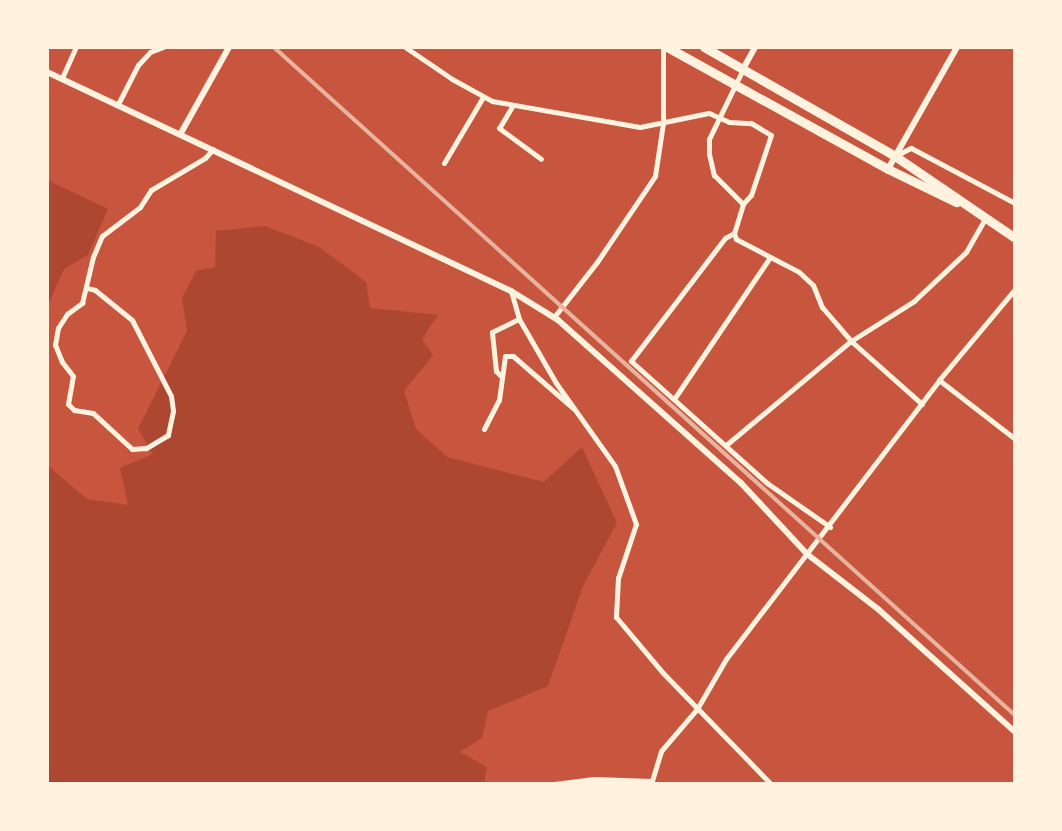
<!DOCTYPE html>
<style>
body{margin:0}
#map{position:relative;width:1062px;height:831px;overflow:hidden;background:#c8553d;font-family:"Space Grotesk",sans-serif}
div>[style]{position:absolute}
[style*='--x']{left:calc(var(--x)*1px);top:calc(var(--y)*1px);width:calc(var(--w)*1px);rotate:calc(var(--a)*1deg)}
.green>*{inset:0;background:#ae4732}
.minor>*{height:5px;margin:-2.5px;padding:0 2.5px;transform-origin:2.5px;border-radius:2.5px;background:#fff3e0}
.tertiary>*{height:6px;margin:-3px;padding:0 3px;transform-origin:3px;border-radius:3px;background:#fff3e0}
.trunk>*{height:9px;margin:-4.5px;padding:0 4.5px;transform-origin:4.5px;border-radius:4.5px;background:#fff3e0}
.rail>*{height:3.5px;margin:-1.75px;padding:0 1.75px;transform-origin:1.75px;border-radius:1.75px;background:#e9b49f}
span{translate:-50% -50%;white-space:nowrap;text-align:center;line-height:1.15;-webkit-text-stroke:5px #fff3e0;paint-order:stroke}
.frame{position:absolute;inset:0;border:49px solid #fff3e0;pointer-events:none}
</style>
<div id="map">
<div class="green">
<div style="clip-path:polygon(47px 180px,108px 209px,88px 255px,64px 269px,47px 307px)"></div>
<div style="clip-path:polygon(265px 226px,319px 247px,366px 282px,370px 308px,438px 315px,422px 339px,433px 355px,404px 391px,416px 429px,447px 457px,544px 482px,582px 447px,617px 523px,583px 586px,548px 686px,488px 711px,482px 738px,460px 752px,487px 767px,484px 782px,47px 784px,47px 465px,87px 499px,128px 505px,120px 468px,153px 454px,138px 429px,187px 331px,182px 298px,196px 271px,215px 267px,216px 231px)"></div>
</div>
<div class="minor">
<div style="--x:405;--y:47;--w:57;--a:34.2"></div>
<div style="--x:452;--y:79;--w:46;--a:28.8"></div>
<div style="--x:492;--y:101;--w:150;--a:10"></div>
<div style="--x:640;--y:127;--w:70;--a:-11.5"></div>
<div style="--x:709;--y:113;--w:22;--a:24"></div>
<div style="--x:729;--y:122;--w:22;--a:3"></div>
<div style="--x:751;--y:123;--w:23;--a:31"></div>
<div style="--x:771;--y:135;--w:63;--a:108.4"></div>
<div style="--x:751;--y:195;--w:12;--a:132"></div>
<div style="--x:743;--y:69;--w:78;--a:115.9"></div>
<div style="--x:709;--y:139;--w:15;--a:90"></div>
<div style="--x:709;--y:154;--w:22;--a:77"></div>
<div style="--x:714;--y:175;--w:41;--a:45"></div>
<div style="--x:743;--y:204;--w:30;--a:107"></div>
<div style="--x:734;--y:233;--w:6;--a:72"></div>
<div style="--x:736;--y:239;--w:71;--a:27.6"></div>
<div style="--x:799;--y:272;--w:19;--a:43"></div>
<div style="--x:813;--y:285;--w:24;--a:68"></div>
<div style="--x:822;--y:307;--w:45;--a:49.5"></div>
<div style="--x:851;--y:341;--w:95;--a:41.6"></div>
<div style="--x:62;--y:78;--w:34;--a:-66"></div>
<div style="--x:118;--y:104;--w:44;--a:-62.9"></div>
<div style="--x:138;--y:65;--w:18;--a:-47"></div>
<div style="--x:150;--y:52;--w:14;--a:-21"></div>
<div style="--x:513;--y:105;--w:27;--a:121"></div>
<div style="--x:499;--y:128;--w:52;--a:36.4"></div>
<div style="--x:895;--y:156;--w:18;--a:-27"></div>
<div style="--x:911;--y:148;--w:118;--a:27.9"></div>
<div style="--x:444;--y:163;--w:77;--a:-59.4"></div>
<div style="--x:734;--y:233;--w:10;--a:151"></div>
<div style="--x:725;--y:238;--w:155;--a:127.4"></div>
<div style="--x:631;--y:361;--w:183;--a:41.9"></div>
<div style="--x:767;--y:483;--w:77;--a:34.9"></div>
<div style="--x:87;--y:288;--w:8;--a:14"></div>
<div style="--x:95;--y:290;--w:48;--a:39"></div>
<div style="--x:132;--y:320;--w:85;--a:62.8"></div>
<div style="--x:171;--y:396;--w:15;--a:82"></div>
<div style="--x:173;--y:411;--w:25;--a:102"></div>
<div style="--x:168;--y:435;--w:26;--a:149"></div>
<div style="--x:146;--y:448;--w:14;--a:176"></div>
<div style="--x:132;--y:449;--w:53;--a:-137.3"></div>
<div style="--x:93;--y:413;--w:19;--a:-171"></div>
<div style="--x:74;--y:410;--w:8;--a:-135"></div>
<div style="--x:68;--y:404;--w:28;--a:-80"></div>
<div style="--x:73;--y:376;--w:18;--a:-128"></div>
<div style="--x:62;--y:362;--w:18;--a:-112"></div>
<div style="--x:55;--y:345;--w:17;--a:-80"></div>
<div style="--x:58;--y:328;--w:17;--a:-57"></div>
<div style="--x:67;--y:314;--w:19;--a:-36"></div>
<div style="--x:82;--y:303;--w:47;--a:-76.6"></div>
<div style="--x:93;--y:257;--w:23;--a:-67"></div>
<div style="--x:102;--y:236;--w:48;--a:-37.3"></div>
<div style="--x:140;--y:207;--w:20;--a:-57"></div>
<div style="--x:151;--y:190;--w:63;--a:-30.7"></div>
<div style="--x:205;--y:158;--w:12;--a:-48"></div>
<div style="--x:511;--y:291;--w:29;--a:74"></div>
<div style="--x:519;--y:319;--w:74;--a:60"></div>
<div style="--x:556;--y:383;--w:102;--a:54.6"></div>
<div style="--x:615;--y:466;--w:62;--a:70.1"></div>
<div style="--x:636;--y:524;--w:57;--a:108.4"></div>
<div style="--x:618;--y:578;--w:39;--a:93"></div>
<div style="--x:616;--y:617;--w:73;--a:50"></div>
<div style="--x:663;--y:673;--w:155;--a:45.8"></div>
<div style="--x:554;--y:317;--w:70;--a:-52"></div>
<div style="--x:597;--y:262;--w:104;--a:-56"></div>
<div style="--x:655;--y:176;--w:54;--a:-81.4"></div>
<div style="--x:663;--y:123;--w:76;--a:-90"></div>
<div style="--x:501;--y:376;--w:7;--a:-135"></div>
<div style="--x:496;--y:371;--w:39;--a:-96"></div>
<div style="--x:492;--y:332;--w:30;--a:-26"></div>
<div style="--x:939;--y:380;--w:96;--a:37.8"></div>
<div style="--x:674;--y:399;--w:171;--a:-55.9"></div>
<div style="--x:484;--y:429;--w:33;--a:-63"></div>
<div style="--x:499;--y:400;--w:44;--a:-82.2"></div>
<div style="--x:505;--y:356;--w:8;--a:0"></div>
<div style="--x:513;--y:356;--w:81;--a:41"></div>
<div style="--x:726;--y:445;--w:163;--a:-39.8"></div>
<div style="--x:851;--y:341;--w:75;--a:-32.4"></div>
<div style="--x:914;--y:301;--w:71;--a:-43.3"></div>
<div style="--x:966;--y:252;--w:40;--a:-60.3"></div>
<div style="--x:554;--y:784;--w:40;--a:-7.1"></div>
<div style="--x:594;--y:779;--w:58;--a:2"></div>
<div style="--x:651;--y:784;--w:34;--a:-73"></div>
<div style="--x:661;--y:751;--w:55;--a:-49.4"></div>
<div style="--x:697;--y:709;--w:58;--a:-59.9"></div>
<div style="--x:726;--y:659;--w:351;--a:-52.6"></div>
<div style="--x:939;--y:380;--w:119;--a:-50.1"></div>
</div>
<div class="tertiary">
<div style="--x:743;--y:69;--w:25;--a:-61"></div>
<div style="--x:47;--y:72;--w:513;--a:25.27"></div>
<div style="--x:511;--y:291;--w:55;--a:31.7"></div>
<div style="--x:558;--y:320;--w:245;--a:41.7"></div>
<div style="--x:741;--y:483;--w:97;--a:47.1"></div>
<div style="--x:807;--y:554;--w:90;--a:37.8"></div>
<div style="--x:878;--y:609;--w:184;--a:41.9"></div>
<div style="--x:181;--y:133;--w:98;--a:-60.8"></div>
<div style="--x:888;--y:169;--w:140;--a:-60.5"></div>
</div>
<div class="trunk">
<div style="--x:667;--y:47;--w:252;--a:28.9"></div>
<div style="--x:888;--y:169;--w:76;--a:25.9"></div>
<div style="--x:704;--y:47;--w:220;--a:29.7"></div>
<div style="--x:895;--y:156;--w:145;--a:34.3"></div>
</div>
<div class="rail">
<div style="--x:274;--y:47;--w:998;--a:42.03"></div>
</div>
<div class="frame"></div>
</div>
